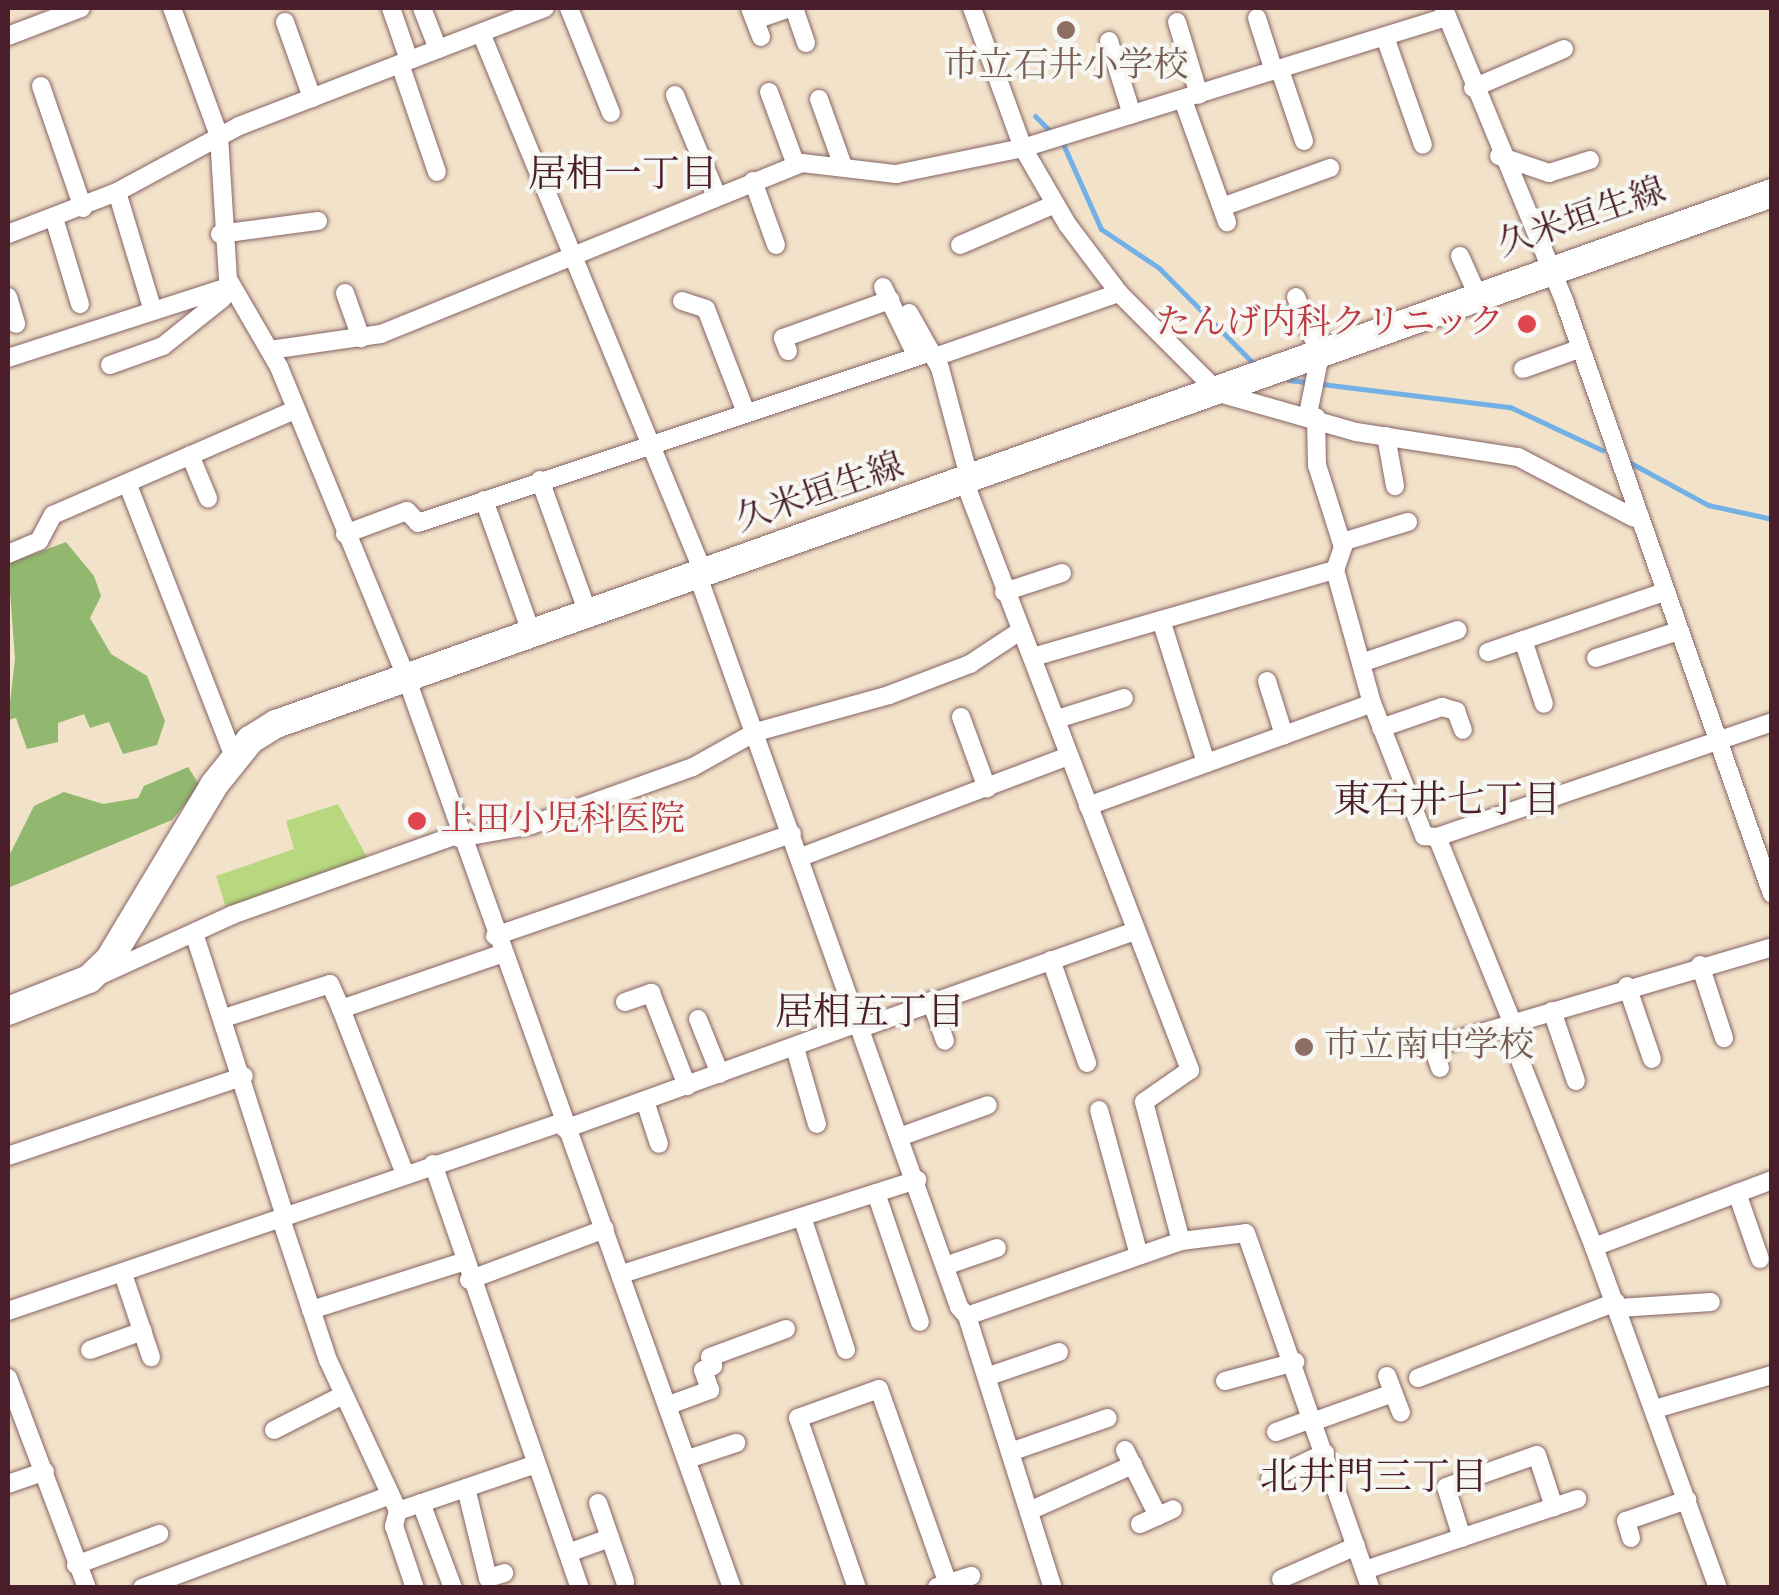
<!DOCTYPE html>
<meta charset="utf-8">
<style>
body{margin:0}
#map{position:relative;width:1779px;height:1595px;overflow:hidden;background:#f2e2ca;font-family:Vollkorn,"Noto Serif JP",serif}
div>[style]{position:absolute}
[style*='--x']{left:calc(var(--x)*1px);top:calc(var(--y)*1px);width:calc(var(--w)*1px);rotate:calc(var(--a)*1deg)}
.green>*{inset:0;background:#b7d87f}
.forest>*{inset:0;background:#91b86e}
.stream>*{height:5px;margin:-2.5px;padding:0 2.5px;transform-origin:2.5px;border-radius:2.5px;background:#72b0e5}
.roads{filter:drop-shadow(0 0 2px #856363) drop-shadow(0 0 2px #856363)}
.minor>*{height:18px;margin:-9px;padding:0 9px;transform-origin:9px;border-radius:9px;background:#fff}
.secondary>*{height:28px;margin:-14px;padding:0 14px;transform-origin:14px;border-radius:14px;background:#fff}
.dots>*{width:28px;height:28px;translate:-50% -50%;box-sizing:border-box;border:5px solid #f6f6f2;border-radius:50%}
span{translate:-50% -50%;white-space:nowrap;text-align:center;line-height:1.15;-webkit-text-stroke:8px #f6f6f2;paint-order:stroke}
.education-label{font-size:35px;color:#785e54}
.left{translate:0 -50%;text-align:left}
.street-label{font-size:35px;color:#4a1f2b}
.health-label{font-size:35px;color:#be3a42}
.right{translate:-100% -50%;text-align:right}
.neighbourhood-label{font-size:38px;color:#4a1f2b}
.frame{position:absolute;inset:0;border:10px solid #4a1f2b;pointer-events:none}
</style>
<div id="map">
<div class="green">
<div style="clip-path:polygon(338px 804px,368px 859px,226px 908px,216px 876px,294px 849px,286px 821px)"></div>
</div>
<div class="forest">
<div style="clip-path:polygon(66px 542px,94px 576px,101px 596px,90px 618px,111px 654px,147px 676px,165px 721px,157px 745px,123px 754px,109px 722px,90px 728px,84px 714px,58px 723px,58px 742px,27px 749px,16px 718px,8px 720px,15px 659px,8px 564px)"></div>
<div style="clip-path:polygon(188px 767px,200px 786px,172px 820px,8px 888px,8px 858px,34px 806px,64px 792px,103px 804px,138px 798px,144px 786px)"></div>
</div>
<div class="stream">
<div style="--x:1035;--y:116;--w:21;--a:45"></div>
<div style="--x:1063;--y:144;--w:93;--a:65.9"></div>
<div style="--x:1101;--y:229;--w:70;--a:33.9"></div>
<div style="--x:1159;--y:268;--w:132;--a:45.3"></div>
<div style="--x:1289;--y:380;--w:223;--a:7"></div>
<div style="--x:1510;--y:407;--w:102;--a:25.1"></div>
<div style="--x:1627;--y:461;--w:92;--a:28.5"></div>
<div style="--x:1708;--y:505;--w:66;--a:12.3"></div>
</div>
<div class="roads">
<div class="minor">
<div style="--x:172;--y:8;--w:136;--a:69.8"></div>
<div style="--x:219;--y:136;--w:143;--a:86.4"></div>
<div style="--x:228;--y:279;--w:102;--a:59.9"></div>
<div style="--x:279;--y:367;--w:332;--a:67.7"></div>
<div style="--x:405;--y:674;--w:971;--a:70.31"></div>
<div style="--x:391;--y:8;--w:55;--a:70.9"></div>
<div style="--x:422;--y:8;--w:44;--a:68.7"></div>
<div style="--x:569;--y:8;--w:113;--a:68.2"></div>
<div style="--x:750;--y:8;--w:31;--a:69"></div>
<div style="--x:794;--y:8;--w:37;--a:71"></div>
<div style="--x:972;--y:8;--w:149;--a:70"></div>
<div style="--x:1023;--y:148;--w:88;--a:59.9"></div>
<div style="--x:1067;--y:224;--w:86;--a:53"></div>
<div style="--x:1119;--y:293;--w:141;--a:45"></div>
<div style="--x:1219;--y:393;--w:142;--a:15.9"></div>
<div style="--x:1356;--y:432;--w:164;--a:8.8"></div>
<div style="--x:1518;--y:457;--w:131;--a:27.7"></div>
<div style="--x:1444;--y:9;--w:318;--a:67.6"></div>
<div style="--x:1565;--y:303;--w:626;--a:70.7"></div>
<div style="--x:1257;--y:18;--w:56;--a:72.2"></div>
<div style="--x:755;--y:20;--w:36;--a:-19"></div>
<div style="--x:285;--y:22;--w:81;--a:70.4"></div>
<div style="--x:1177;--y:22;--w:76;--a:73.2"></div>
<div style="--x:481;--y:33;--w:585;--a:67.6"></div>
<div style="--x:8;--y:36;--w:78;--a:-21"></div>
<div style="--x:1385;--y:37;--w:114;--a:70.6"></div>
<div style="--x:1109;--y:41;--w:77;--a:72.7"></div>
<div style="--x:400;--y:64;--w:114;--a:71.1"></div>
<div style="--x:1280;--y:70;--w:75;--a:71.3"></div>
<div style="--x:41;--y:86;--w:129;--a:71"></div>
<div style="--x:1473;--y:88;--w:99;--a:-23.2"></div>
<div style="--x:769;--y:92;--w:78;--a:69.7"></div>
<div style="--x:675;--y:95;--w:109;--a:67.4"></div>
<div style="--x:819;--y:99;--w:71;--a:70.3"></div>
<div style="--x:1183;--y:100;--w:130;--a:70.2"></div>
<div style="--x:1499;--y:156;--w:53;--a:18.8"></div>
<div style="--x:1549;--y:173;--w:43;--a:-17.6"></div>
<div style="--x:753;--y:181;--w:68;--a:70.2"></div>
<div style="--x:117;--y:192;--w:124;--a:73.2"></div>
<div style="--x:1222;--y:207;--w:115;--a:-19.9"></div>
<div style="--x:54;--y:218;--w:90;--a:73.2"></div>
<div style="--x:8;--y:234;--w:117;--a:-21.1"></div>
<div style="--x:117;--y:192;--w:139;--a:-28.4"></div>
<div style="--x:239;--y:126;--w:328;--a:-21.1"></div>
<div style="--x:220;--y:234;--w:99;--a:-7.6"></div>
<div style="--x:960;--y:245;--w:103;--a:-23.3"></div>
<div style="--x:1460;--y:256;--w:44;--a:65.8"></div>
<div style="--x:883;--y:287;--w:76;--a:64.1"></div>
<div style="--x:345;--y:293;--w:48;--a:70.4"></div>
<div style="--x:8;--y:297;--w:28;--a:73"></div>
<div style="--x:1296;--y:297;--w:63;--a:67.5"></div>
<div style="--x:1320;--y:355;--w:60;--a:101.5"></div>
<div style="--x:682;--y:301;--w:25;--a:18"></div>
<div style="--x:706;--y:309;--w:108;--a:68.9"></div>
<div style="--x:909;--y:313;--w:63;--a:60.6"></div>
<div style="--x:940;--y:368;--w:117;--a:75.1"></div>
<div style="--x:270;--y:350;--w:112;--a:-8.2"></div>
<div style="--x:381;--y:334;--w:454;--a:-22.1"></div>
<div style="--x:802;--y:163;--w:95;--a:6.7"></div>
<div style="--x:896;--y:174;--w:130;--a:-11.6"></div>
<div style="--x:1023;--y:148;--w:444;--a:-17.2"></div>
<div style="--x:788;--y:351;--w:14;--a:-111"></div>
<div style="--x:783;--y:338;--w:114;--a:-19.6"></div>
<div style="--x:935;--y:357;--w:195;--a:-19.2"></div>
<div style="--x:8;--y:358;--w:234;--a:-17.9"></div>
<div style="--x:110;--y:365;--w:56;--a:-19.7"></div>
<div style="--x:163;--y:346;--w:77;--a:-38.7"></div>
<div style="--x:1523;--y:369;--w:59;--a:-19.7"></div>
<div style="--x:1316;--y:417;--w:48;--a:88.8"></div>
<div style="--x:1317;--y:465;--w:86;--a:72.4"></div>
<div style="--x:1343;--y:547;--w:24;--a:109"></div>
<div style="--x:1335;--y:570;--w:138;--a:74.5"></div>
<div style="--x:1386;--y:436;--w:51;--a:79.8"></div>
<div style="--x:190;--y:455;--w:47;--a:67.3"></div>
<div style="--x:540;--y:480;--w:141;--a:70.2"></div>
<div style="--x:965;--y:483;--w:629;--a:69.03"></div>
<div style="--x:1190;--y:1070;--w:56;--a:145.2"></div>
<div style="--x:1144;--y:1102;--w:144;--a:75.1"></div>
<div style="--x:128;--y:485;--w:292;--a:68.7"></div>
<div style="--x:484;--y:500;--w:140;--a:70.4"></div>
<div style="--x:345;--y:534;--w:66;--a:-20.4"></div>
<div style="--x:407;--y:511;--w:16;--a:47"></div>
<div style="--x:418;--y:523;--w:541;--a:-18.43"></div>
<div style="--x:1342;--y:542;--w:69;--a:-16.9"></div>
<div style="--x:8;--y:554;--w:34;--a:-23"></div>
<div style="--x:39;--y:541;--w:30;--a:-62"></div>
<div style="--x:53;--y:515;--w:264;--a:-23.5"></div>
<div style="--x:698;--y:576;--w:776;--a:70.35"></div>
<div style="--x:959;--y:1307;--w:12;--a:48"></div>
<div style="--x:967;--y:1316;--w:227;--a:-19.3"></div>
<div style="--x:1181;--y:1241;--w:65;--a:-7"></div>
<div style="--x:1246;--y:1233;--w:376;--a:70.7"></div>
<div style="--x:1004;--y:592;--w:61;--a:-18.1"></div>
<div style="--x:1161;--y:620;--w:150;--a:72.5"></div>
<div style="--x:1523;--y:640;--w:67;--a:71.8"></div>
<div style="--x:1488;--y:652;--w:183;--a:-18.8"></div>
<div style="--x:1033;--y:657;--w:314;--a:-16.1"></div>
<div style="--x:1596;--y:658;--w:83;--a:-18.2"></div>
<div style="--x:1361;--y:663;--w:102;--a:-18.8"></div>
<div style="--x:1267;--y:681;--w:57;--a:72.5"></div>
<div style="--x:961;--y:717;--w:76;--a:69.9"></div>
<div style="--x:1057;--y:719;--w:70;--a:-17.4"></div>
<div style="--x:1381;--y:728;--w:65;--a:-19"></div>
<div style="--x:1442;--y:707;--w:15;--a:16"></div>
<div style="--x:1456;--y:711;--w:20;--a:70"></div>
<div style="--x:1088;--y:806;--w:302;--a:-19.9"></div>
<div style="--x:1372;--y:703;--w:143;--a:68.6"></div>
<div style="--x:1424;--y:836;--w:13;--a:4"></div>
<div style="--x:1437;--y:837;--w:354;--a:-18.9"></div>
<div style="--x:1437;--y:837;--w:205;--a:67.9"></div>
<div style="--x:459;--y:838;--w:73;--a:-10.2"></div>
<div style="--x:531;--y:825;--w:172;--a:-19.7"></div>
<div style="--x:693;--y:767;--w:72;--a:-29.1"></div>
<div style="--x:756;--y:732;--w:138;--a:-15.5"></div>
<div style="--x:889;--y:695;--w:87;--a:-20.9"></div>
<div style="--x:970;--y:664;--w:60;--a:-33.4"></div>
<div style="--x:801;--y:857;--w:285;--a:-20.7"></div>
<div style="--x:195;--y:936;--w:292;--a:72.2"></div>
<div style="--x:495;--y:936;--w:314;--a:-19"></div>
<div style="--x:1051;--y:960;--w:109;--a:70.7"></div>
<div style="--x:1700;--y:965;--w:77;--a:71.8"></div>
<div style="--x:94;--y:978;--w:152;--a:-24.5"></div>
<div style="--x:232;--y:915;--w:239;--a:-19.6"></div>
<div style="--x:1627;--y:986;--w:77;--a:71.1"></div>
<div style="--x:931;--y:1001;--w:42;--a:70.7"></div>
<div style="--x:625;--y:1002;--w:28;--a:-19"></div>
<div style="--x:651;--y:993;--w:100;--a:68.8"></div>
<div style="--x:341;--y:1009;--w:177;--a:68.8"></div>
<div style="--x:1552;--y:1011;--w:74;--a:71.1"></div>
<div style="--x:224;--y:1018;--w:111;--a:-17.8"></div>
<div style="--x:330;--y:984;--w:27;--a:66"></div>
<div style="--x:341;--y:1009;--w:169;--a:-19"></div>
<div style="--x:698;--y:1019;--w:59;--a:68.2"></div>
<div style="--x:864;--y:1027;--w:285;--a:-19.5"></div>
<div style="--x:1508;--y:1030;--w:233;--a:68.4"></div>
<div style="--x:795;--y:1048;--w:79;--a:73.9"></div>
<div style="--x:1440;--y:1068;--w:22;--a:-108"></div>
<div style="--x:1433;--y:1047;--w:353;--a:-16.4"></div>
<div style="--x:645;--y:1101;--w:45;--a:72"></div>
<div style="--x:1099;--y:1110;--w:150;--a:74.6"></div>
<div style="--x:565;--y:1129;--w:315;--a:-19.9"></div>
<div style="--x:902;--y:1136;--w:91;--a:-19.8"></div>
<div style="--x:8;--y:1156;--w:249;--a:-18.7"></div>
<div style="--x:433;--y:1164;--w:449;--a:70.9"></div>
<div style="--x:876;--y:1193;--w:136;--a:71.2"></div>
<div style="--x:1737;--y:1193;--w:70;--a:70.8"></div>
<div style="--x:802;--y:1217;--w:140;--a:71.7"></div>
<div style="--x:282;--y:1222;--w:145;--a:71.6"></div>
<div style="--x:328;--y:1360;--w:166;--a:65.1"></div>
<div style="--x:398;--y:1511;--w:16;--a:105"></div>
<div style="--x:394;--y:1526;--w:65;--a:71.3"></div>
<div style="--x:945;--y:1266;--w:55;--a:-19.1"></div>
<div style="--x:123;--y:1274;--w:88;--a:71.4"></div>
<div style="--x:622;--y:1274;--w:310;--a:-17.7"></div>
<div style="--x:469;--y:1280;--w:145;--a:-20.6"></div>
<div style="--x:1619;--y:1308;--w:92;--a:-3.7"></div>
<div style="--x:311;--y:1310;--w:158;--a:-17.6"></div>
<div style="--x:8;--y:1311;--w:583;--a:-18.81"></div>
<div style="--x:967;--y:1316;--w:285;--a:72.5"></div>
<div style="--x:90;--y:1350;--w:56;--a:-19.7"></div>
<div style="--x:989;--y:1376;--w:74;--a:-18.9"></div>
<div style="--x:1387;--y:1376;--w:39;--a:69"></div>
<div style="--x:8;--y:1378;--w:224;--a:69.4"></div>
<div style="--x:1418;--y:1378;--w:212;--a:-21"></div>
<div style="--x:1225;--y:1381;--w:73;--a:-15.2"></div>
<div style="--x:669;--y:1405;--w:44;--a:-20.1"></div>
<div style="--x:710;--y:1390;--w:21;--a:-109"></div>
<div style="--x:703;--y:1370;--w:11;--a:-22"></div>
<div style="--x:713;--y:1366;--w:9;--a:-108"></div>
<div style="--x:710;--y:1357;--w:81;--a:-20.2"></div>
<div style="--x:1655;--y:1409;--w:122;--a:-16.2"></div>
<div style="--x:1315;--y:1421;--w:83;--a:-19.7"></div>
<div style="--x:274;--y:1430;--w:77;--a:-26.9"></div>
<div style="--x:1276;--y:1432;--w:40;--a:-20.2"></div>
<div style="--x:1016;--y:1450;--w:97;--a:-19.2"></div>
<div style="--x:1125;--y:1450;--w:74;--a:63.4"></div>
<div style="--x:688;--y:1459;--w:51;--a:-18.4"></div>
<div style="--x:1270;--y:1479;--w:61;--a:-25.3"></div>
<div style="--x:8;--y:1484;--w:39;--a:-19"></div>
<div style="--x:466;--y:1488;--w:93;--a:76.3"></div>
<div style="--x:488;--y:1578;--w:17;--a:-17"></div>
<div style="--x:421;--y:1503;--w:91;--a:69.4"></div>
<div style="--x:598;--y:1503;--w:83;--a:70.9"></div>
<div style="--x:398;--y:1511;--w:146;--a:-18.8"></div>
<div style="--x:1029;--y:1511;--w:114;--a:-23.9"></div>
<div style="--x:1140;--y:1524;--w:36;--a:-24"></div>
<div style="--x:1462;--y:1538;--w:53;--a:-107.4"></div>
<div style="--x:1446;--y:1487;--w:96;--a:-19.4"></div>
<div style="--x:1537;--y:1455;--w:55;--a:71.9"></div>
<div style="--x:1631;--y:1538;--w:18;--a:-106"></div>
<div style="--x:1626;--y:1521;--w:65;--a:-19"></div>
<div style="--x:568;--y:1553;--w:45;--a:-19.7"></div>
<div style="--x:76;--y:1565;--w:89;--a:-20.5"></div>
<div style="--x:1365;--y:1570;--w:224;--a:-18.5"></div>
<div style="--x:1281;--y:1579;--w:82;--a:-23.7"></div>
<div style="--x:937;--y:1587;--w:36;--a:-18"></div>
<div style="--x:142;--y:1588;--w:263;--a:-20.5"></div>
<div style="--x:857;--y:1588;--w:180;--a:-109.1"></div>
<div style="--x:798;--y:1418;--w:86;--a:-19.7"></div>
<div style="--x:879;--y:1389;--w:207;--a:70.5"></div>
<div style="--x:1718;--y:1588;--w:363;--a:-110"></div>
<div style="--x:1594;--y:1247;--w:190;--a:-20.6"></div>
</div>
<div class="secondary">
<div style="--x:8;--y:1011;--w:87;--a:-21.6"></div>
<div style="--x:89;--y:979;--w:28;--a:-44"></div>
<div style="--x:109;--y:960;--w:204;--a:-59"></div>
<div style="--x:214;--y:785;--w:58;--a:-51.3"></div>
<div style="--x:250;--y:740;--w:31;--a:-32"></div>
<div style="--x:276;--y:724;--w:1587;--a:-19.54"></div>
</div>
</div>
<div class="dots">
<div style="left:1066px;top:30px;background:#8d6e63"></div>
<div style="left:1527px;top:324px;background:#e0444e"></div>
<div style="left:417px;top:821px;background:#e0444e"></div>
<div style="left:1304px;top:1047px;background:#8d6e63"></div>
</div>
<div class="education-label">
<span style="left:1066px;top:67px">市立石井小学校</span>
<span class="left" style="left:1324px;top:1047px">市立南中学校</span>
</div>
<div class="street-label">
<span style="left:1582px;top:219px;rotate:-19deg">久米垣生線</span>
<span style="left:820px;top:494px;rotate:-19deg">久米垣生線</span>
</div>
<div class="health-label">
<span class="right" style="left:1504px;top:324px">たんげ内科クリニック</span>
<span class="left" style="left:440px;top:821px">上田小児科医院</span>
</div>
<div class="neighbourhood-label">
<span style="left:623px;top:177px">居相一丁目</span>
<span style="left:1447px;top:803px">東石井七丁目</span>
<span style="left:870px;top:1015px">居相五丁目</span>
<span style="left:1374px;top:1480px">北井門三丁目</span>
</div>
<div class="frame"></div>
</div>
